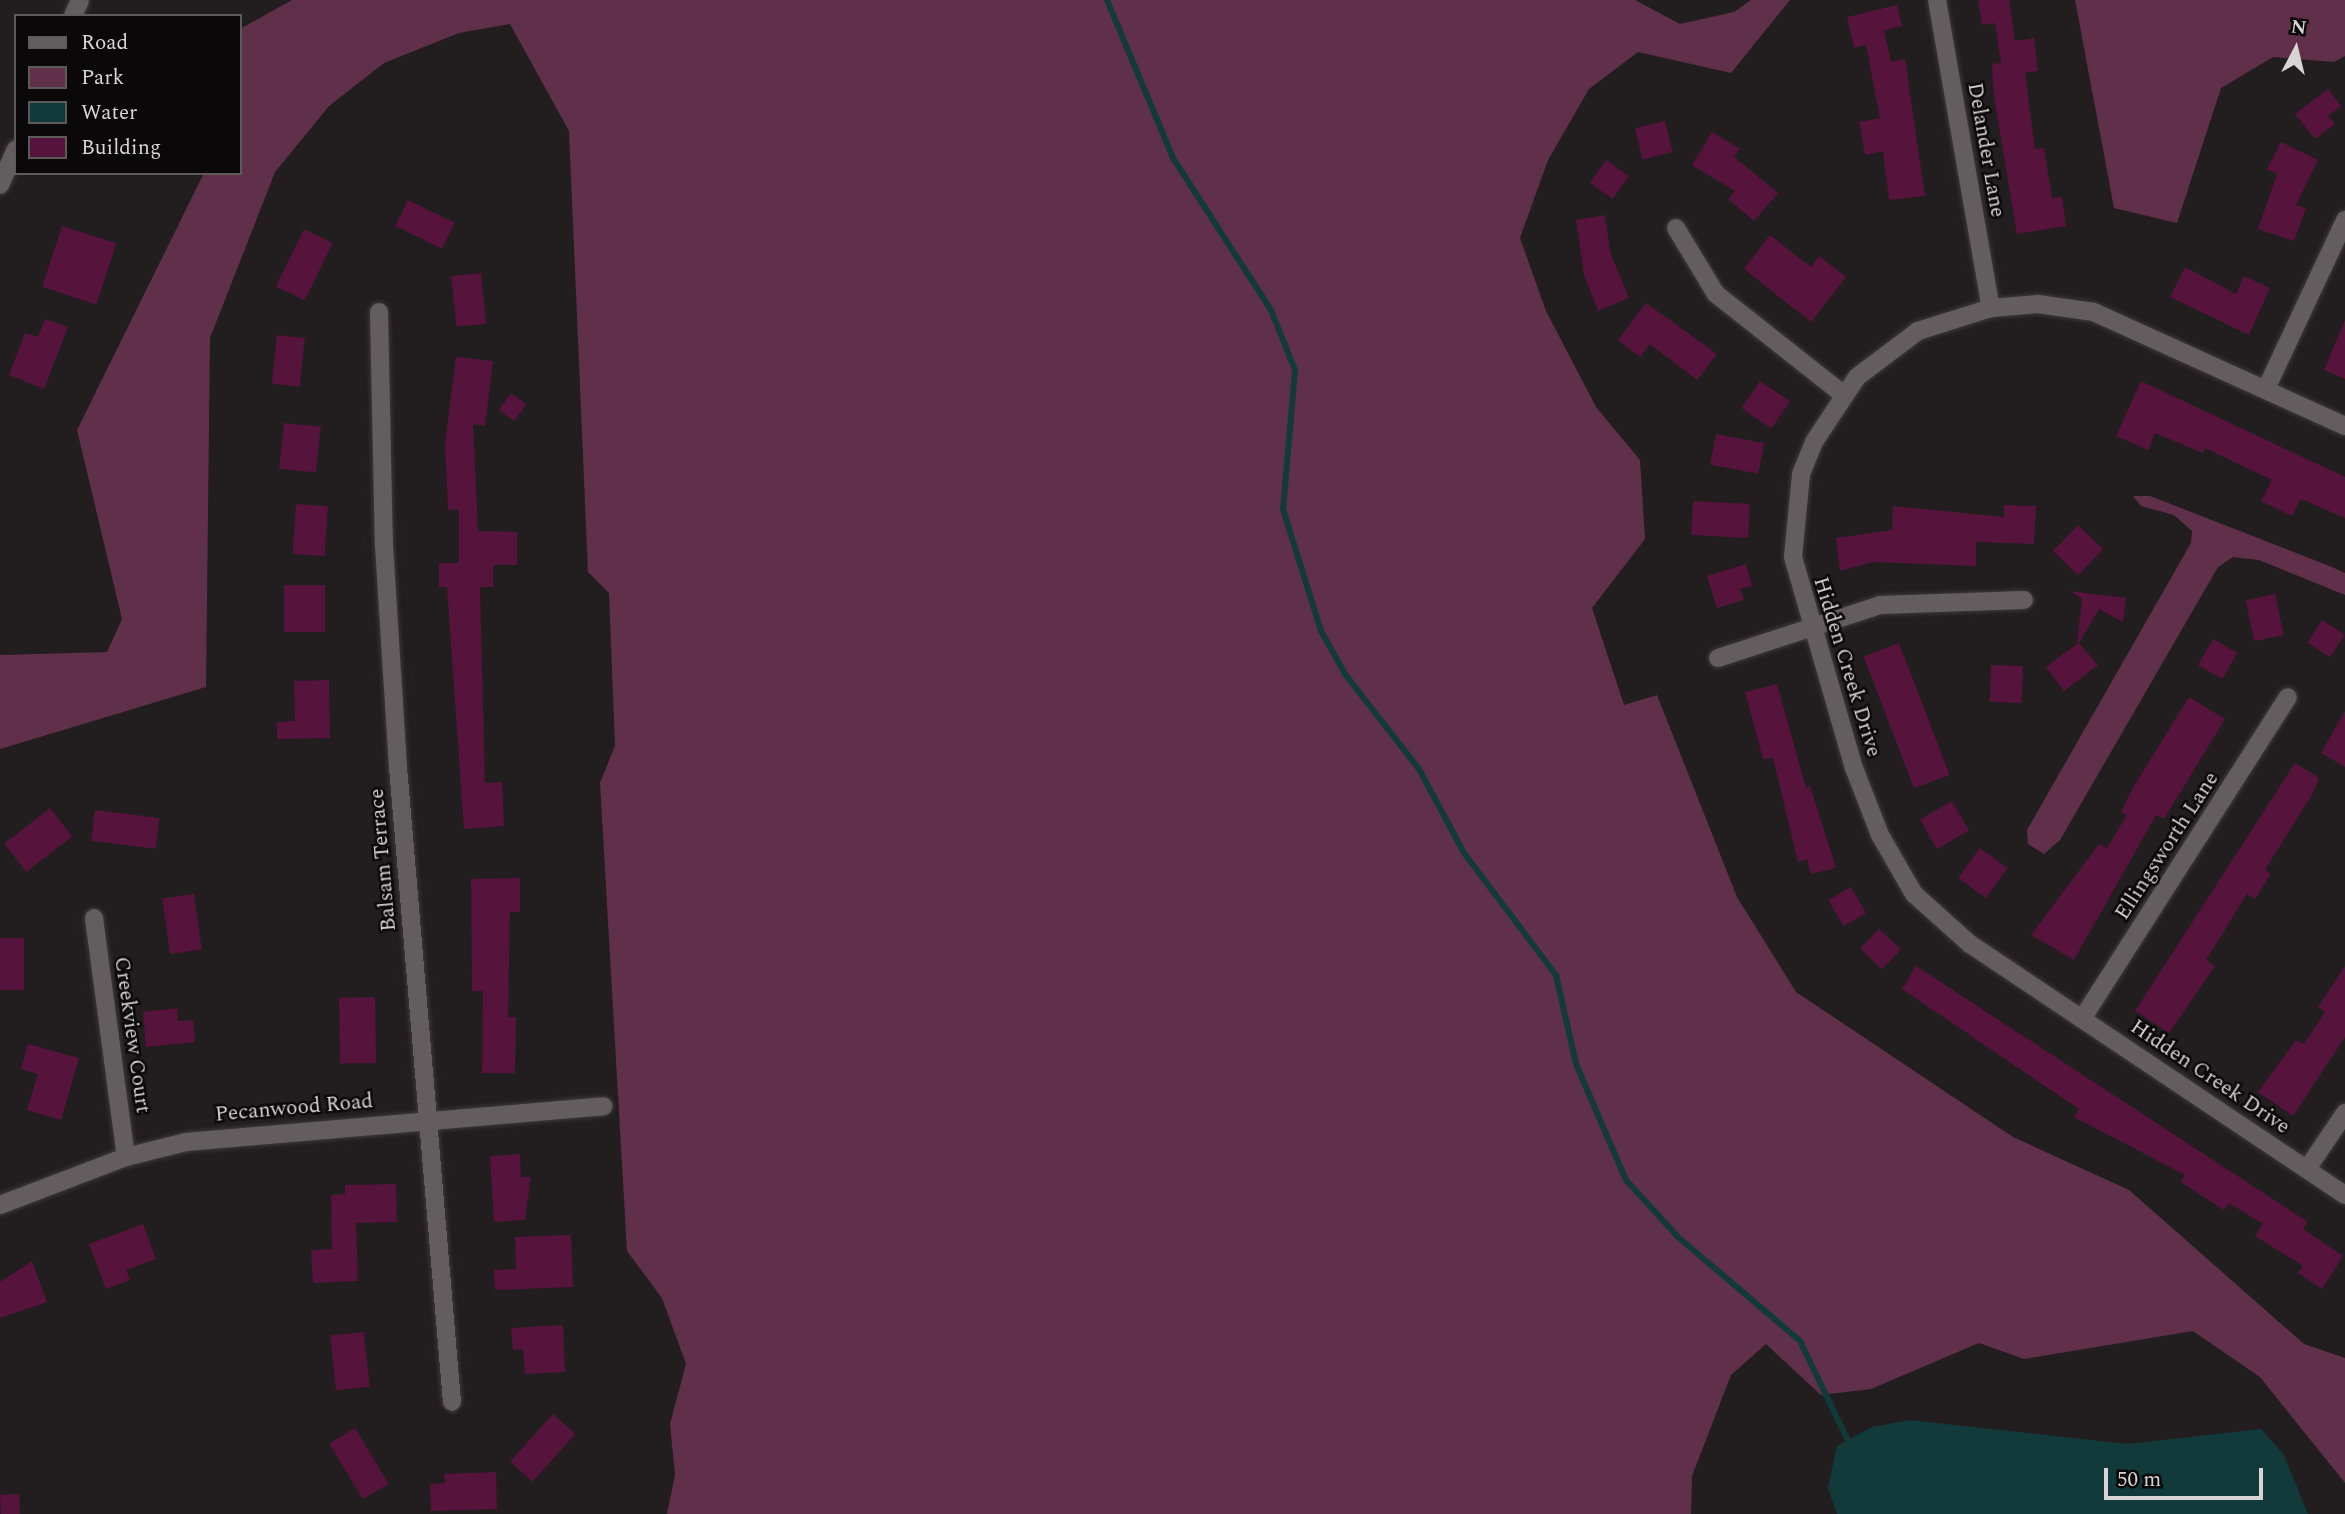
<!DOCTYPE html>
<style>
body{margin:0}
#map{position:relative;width:2345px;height:1514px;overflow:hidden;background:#221e20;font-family:Spectral,serif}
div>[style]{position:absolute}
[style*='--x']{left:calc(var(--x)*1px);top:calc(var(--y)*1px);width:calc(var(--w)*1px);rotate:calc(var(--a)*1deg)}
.green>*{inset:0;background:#602f49}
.water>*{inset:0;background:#133a3b}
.stream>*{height:6px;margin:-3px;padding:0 3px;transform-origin:3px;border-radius:3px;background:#133a3b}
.building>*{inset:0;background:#56133b;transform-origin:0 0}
.roads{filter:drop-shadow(0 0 2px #3d393b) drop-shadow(0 0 2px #3d393b)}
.minor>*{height:18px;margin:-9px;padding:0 9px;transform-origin:9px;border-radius:9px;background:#635d60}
span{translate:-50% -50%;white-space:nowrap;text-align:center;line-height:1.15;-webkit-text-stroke:5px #0a0809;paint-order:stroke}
.street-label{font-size:21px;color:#d8d4d6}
.legend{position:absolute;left:14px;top:14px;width:228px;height:161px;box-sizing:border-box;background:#0a0809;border:2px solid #5c5a5b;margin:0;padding:9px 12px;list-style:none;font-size:21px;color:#d8d4d6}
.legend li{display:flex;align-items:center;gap:14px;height:35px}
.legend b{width:35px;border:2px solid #5c5a5b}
.north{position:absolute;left:2261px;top:14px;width:70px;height:70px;-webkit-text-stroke:5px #0a0809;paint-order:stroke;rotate:7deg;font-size:19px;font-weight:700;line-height:28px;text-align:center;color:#d8d4d6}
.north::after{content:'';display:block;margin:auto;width:24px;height:32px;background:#d8d4d6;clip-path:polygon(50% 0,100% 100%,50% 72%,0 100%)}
.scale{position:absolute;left:2104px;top:1468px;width:159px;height:32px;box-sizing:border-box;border:4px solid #d8d4d6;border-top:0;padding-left:9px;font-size:21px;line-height:24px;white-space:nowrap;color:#d8d4d6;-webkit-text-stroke:5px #0a0809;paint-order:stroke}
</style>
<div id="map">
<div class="green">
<div style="clip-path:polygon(292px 0,1635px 0,1680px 24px,1734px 12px,1751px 0,1790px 0,1731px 73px,1638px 52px,1589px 89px,1548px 160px,1520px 238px,1546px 311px,1596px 407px,1640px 460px,1645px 539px,1592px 608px,1624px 705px,1657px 695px,1737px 897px,1796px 992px,2013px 1137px,2129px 1190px,2304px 1344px,2345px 1358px,2345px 1483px,2260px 1377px,2193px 1331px,2024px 1359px,1979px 1343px,1871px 1389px,1821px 1395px,1766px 1344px,1731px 1375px,1692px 1476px,1691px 1514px,667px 1514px,675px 1475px,670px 1424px,686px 1364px,662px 1298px,627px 1251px,600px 783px,615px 746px,609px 593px,588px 572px,569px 131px,510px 24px,459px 33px,384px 63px,329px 106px,275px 172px,210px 338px,206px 687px,0 749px,0 655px,107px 652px,122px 619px,77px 430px,204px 173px,240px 173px,240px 29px)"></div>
<div style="clip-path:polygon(2075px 0,2345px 0,2345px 56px,2334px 62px,2273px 57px,2221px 88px,2177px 223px,2114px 208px)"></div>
<div style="clip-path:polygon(2133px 496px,2150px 496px,2332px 567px,2345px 573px,2345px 595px,2259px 560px,2233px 557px,2218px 567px,2060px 840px,2044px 854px,2028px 844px,2027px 830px,2191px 543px,2192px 531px,2174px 515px,2141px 506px)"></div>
</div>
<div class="water">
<div style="clip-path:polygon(1909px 1420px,2127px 1444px,2261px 1429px,2284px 1455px,2308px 1514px,1837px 1514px,1828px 1488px,1837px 1446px,1872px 1427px)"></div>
</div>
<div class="stream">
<div style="--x:1107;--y:0;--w:171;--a:67.3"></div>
<div style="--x:1173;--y:158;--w:181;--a:57.2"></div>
<div style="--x:1271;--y:310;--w:65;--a:68.2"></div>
<div style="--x:1295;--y:370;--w:140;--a:94.9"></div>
<div style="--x:1283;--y:509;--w:128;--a:72.7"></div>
<div style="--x:1321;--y:631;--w:49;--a:60.8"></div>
<div style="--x:1345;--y:674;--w:120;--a:52.1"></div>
<div style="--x:1419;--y:769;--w:95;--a:61.8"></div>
<div style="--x:1464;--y:853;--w:153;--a:53"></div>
<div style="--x:1556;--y:975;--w:91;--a:77.3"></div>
<div style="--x:1576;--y:1064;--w:126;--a:66.7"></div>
<div style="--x:1626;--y:1180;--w:77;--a:47.6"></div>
<div style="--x:1678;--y:1237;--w:160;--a:40.4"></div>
<div style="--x:1800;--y:1341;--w:113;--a:64.3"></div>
</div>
<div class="building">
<div style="clip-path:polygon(1978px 0,2009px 0,2015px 41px,2034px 38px,2038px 71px,2025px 73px,2035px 149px,2044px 148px,2052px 198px,2062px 197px,2066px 226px,2017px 234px,1994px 97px,1992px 64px,2001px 63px,1995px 23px,1982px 25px)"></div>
<div style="clip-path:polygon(1897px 5px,1902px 26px,1884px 30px,1891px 62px,1905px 59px,1925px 196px,1889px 200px,1883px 151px,1865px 155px,1859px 122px,1880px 118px,1866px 45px,1854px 48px,1847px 17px)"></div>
<div style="clip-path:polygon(2328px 89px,2341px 106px,2328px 116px,2335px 124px,2315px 139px,2295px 114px)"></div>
<div style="left:1665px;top:121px;width:32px;height:31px;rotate:76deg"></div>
<div style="clip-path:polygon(1712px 132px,1740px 149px,1734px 157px,1778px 193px,1754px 221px,1728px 199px,1735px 191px,1692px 165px)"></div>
<div style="clip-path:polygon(2281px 142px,2318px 160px,2296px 205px,2306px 208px,2294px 241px,2258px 229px,2277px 174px,2267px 169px)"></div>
<div style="left:1606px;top:160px;width:28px;height:28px;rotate:35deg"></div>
<div style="left:408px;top:200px;width:52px;height:29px;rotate:26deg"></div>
<div style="clip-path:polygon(1605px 215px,1610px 252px,1629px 298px,1598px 311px,1584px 275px,1576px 220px)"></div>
<div style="left:62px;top:226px;width:57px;height:64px;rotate:18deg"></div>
<div style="left:304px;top:229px;width:32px;height:64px;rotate:26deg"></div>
<div style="clip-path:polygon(1770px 235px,1811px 267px,1819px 256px,1846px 277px,1811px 322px,1744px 269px)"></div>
<div style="clip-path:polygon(2185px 267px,2236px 294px,2244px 276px,2270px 288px,2249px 335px,2170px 297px)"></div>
<div style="left:481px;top:273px;width:51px;height:30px;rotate:84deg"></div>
<div style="clip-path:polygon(1646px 303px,1717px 354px,1697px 380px,1650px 344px,1640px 357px,1618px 340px)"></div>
<div style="clip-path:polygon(45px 319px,68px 327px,44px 389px,9px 375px,25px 333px,38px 337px)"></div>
<div style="clip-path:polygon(2345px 320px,2345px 379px,2324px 370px)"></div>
<div style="left:277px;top:335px;width:28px;height:49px;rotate:6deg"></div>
<div style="clip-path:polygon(456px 357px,493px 361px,485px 426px,473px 424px,478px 531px,517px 532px,517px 565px,493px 565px,493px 587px,480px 587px,485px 783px,502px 782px,504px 826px,464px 829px,447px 587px,439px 587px,439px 563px,459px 563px,459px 509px,448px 510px,445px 444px)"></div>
<div style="left:1760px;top:381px;width:36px;height:33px;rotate:34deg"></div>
<div style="clip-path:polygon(2141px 381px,2345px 477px,2345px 518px,2301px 499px,2292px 516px,2261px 501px,2272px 480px,2205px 448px,2203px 453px,2155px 433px,2148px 450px,2116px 436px)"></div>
<div style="left:511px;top:393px;width:19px;height:21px;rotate:36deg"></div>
<div style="left:284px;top:423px;width:37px;height:46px;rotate:6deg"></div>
<div style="left:1716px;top:434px;width:49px;height:31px;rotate:11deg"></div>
<div style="left:1693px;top:501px;width:57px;height:34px;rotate:3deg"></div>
<div style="left:296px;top:504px;width:32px;height:50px;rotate:4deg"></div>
<div style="clip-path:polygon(2004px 505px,2036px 506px,2034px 544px,1976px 542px,1976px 566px,1873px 562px,1840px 571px,1836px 538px,1892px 530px,1893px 506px,2004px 517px)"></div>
<div style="left:2078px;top:525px;width:35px;height:36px;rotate:44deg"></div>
<div style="clip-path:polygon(1746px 564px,1752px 586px,1740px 589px,1744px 600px,1717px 608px,1707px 576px)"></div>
<div style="left:284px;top:585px;width:41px;height:47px"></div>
<div style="clip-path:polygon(2070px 591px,2126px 598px,2123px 622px,2099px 609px,2079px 643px,2098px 665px,2064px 691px,2046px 667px,2077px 644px,2082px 599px)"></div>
<div style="left:2275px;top:594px;width:42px;height:30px;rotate:78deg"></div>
<div style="left:2322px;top:620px;width:27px;height:27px;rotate:33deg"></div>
<div style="left:2213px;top:639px;width:28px;height:30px;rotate:30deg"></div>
<div style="left:1899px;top:643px;width:141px;height:38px;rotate:69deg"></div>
<div style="left:1991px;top:665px;width:32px;height:37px;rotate:2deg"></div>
<div style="clip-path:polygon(329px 680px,330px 738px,277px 739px,277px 722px,295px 721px,294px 681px)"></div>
<div style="clip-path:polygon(1777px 684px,1806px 788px,1810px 786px,1836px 868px,1811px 874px,1807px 859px,1798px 862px,1773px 758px,1763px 759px,1745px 692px)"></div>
<div style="clip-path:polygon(2189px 697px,2225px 719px,2164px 819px,2156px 815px,2074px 960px,2031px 935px,2099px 844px,2107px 848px,2127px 815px,2121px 812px,2134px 786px)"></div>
<div style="clip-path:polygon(2345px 711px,2345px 767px,2321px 753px)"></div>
<div style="clip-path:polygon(2295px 763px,2319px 778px,2313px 793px,2265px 870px,2271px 874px,2255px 899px,2247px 894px,2206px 960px,2215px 966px,2169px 1033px,2135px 1011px)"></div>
<div style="left:1952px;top:801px;width:34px;height:37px;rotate:60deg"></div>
<div style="left:50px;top:808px;width:36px;height:58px;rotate:52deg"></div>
<div style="left:95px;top:810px;width:65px;height:31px;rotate:7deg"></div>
<div style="left:1980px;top:848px;width:34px;height:37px;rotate:36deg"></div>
<div style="clip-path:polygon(520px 878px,520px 912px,510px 912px,508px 1017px,516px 1017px,515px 1073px,482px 1073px,483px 991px,472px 991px,471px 879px)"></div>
<div style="left:1851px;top:887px;width:30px;height:26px;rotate:60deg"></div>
<div style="left:194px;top:894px;width:56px;height:32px;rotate:82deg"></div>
<div style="left:1879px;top:929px;width:30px;height:27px;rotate:44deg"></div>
<div style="left:24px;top:938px;width:52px;height:24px;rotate:90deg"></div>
<div style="clip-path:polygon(1916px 966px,2308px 1222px,2303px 1229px,2343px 1256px,2322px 1289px,2298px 1273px,2303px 1266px,2255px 1236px,2263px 1224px,2229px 1203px,2224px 1210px,2181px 1182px,2185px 1175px,2074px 1117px,2079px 1109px,1902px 989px)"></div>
<div style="clip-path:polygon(2345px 966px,2345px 1037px,2293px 1116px,2258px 1092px,2296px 1040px,2304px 1044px,2325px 1012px,2318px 1007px)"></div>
<div style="left:375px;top:997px;width:66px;height:36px;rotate:89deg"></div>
<div style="clip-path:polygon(177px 1008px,178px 1021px,193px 1020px,195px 1042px,146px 1047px,143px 1012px)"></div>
<div style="clip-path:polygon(28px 1044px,79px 1058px,61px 1120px,27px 1110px,38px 1074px,21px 1069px)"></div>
<div style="clip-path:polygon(520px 1154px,521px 1177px,531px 1177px,525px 1220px,494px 1222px,490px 1156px)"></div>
<div style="clip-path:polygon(396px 1184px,397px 1222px,356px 1223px,358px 1281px,313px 1283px,311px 1250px,332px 1249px,331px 1195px,345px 1194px,345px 1185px)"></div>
<div style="clip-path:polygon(143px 1224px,156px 1259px,126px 1270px,130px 1280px,106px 1289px,89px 1244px)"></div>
<div style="clip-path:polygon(571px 1235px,573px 1287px,495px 1290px,494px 1270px,516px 1269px,515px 1237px)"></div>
<div style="clip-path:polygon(32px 1261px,47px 1302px,0 1318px,0 1282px)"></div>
<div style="clip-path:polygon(563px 1325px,565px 1372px,525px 1374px,523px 1349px,513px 1350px,511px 1328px)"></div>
<div style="left:364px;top:1332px;width:55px;height:34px;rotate:84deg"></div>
<div style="left:553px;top:1414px;width:30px;height:64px;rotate:42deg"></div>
<div style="left:355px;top:1428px;width:65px;height:30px;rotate:59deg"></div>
<div style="clip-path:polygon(496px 1472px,497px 1509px,431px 1511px,430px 1484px,445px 1483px,444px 1474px)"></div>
<div style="left:19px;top:1494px;width:20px;height:19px;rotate:87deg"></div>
</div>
<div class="roads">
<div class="minor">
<div style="--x:1937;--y:0;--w:313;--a:80.1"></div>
<div style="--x:73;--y:16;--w:17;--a:-66"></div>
<div style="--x:0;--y:185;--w:39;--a:-66"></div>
<div style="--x:1676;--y:228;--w:77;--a:58.8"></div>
<div style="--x:1716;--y:294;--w:163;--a:38.3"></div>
<div style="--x:379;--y:312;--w:233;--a:88.8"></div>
<div style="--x:384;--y:545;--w:222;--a:86.4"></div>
<div style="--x:398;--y:767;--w:637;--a:85.14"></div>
<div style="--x:2266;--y:389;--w:187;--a:-64.9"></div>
<div style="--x:2345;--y:426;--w:276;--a:-155.6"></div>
<div style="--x:2094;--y:312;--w:57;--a:-171.9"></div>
<div style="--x:2038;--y:304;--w:47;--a:175.1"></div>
<div style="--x:1991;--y:308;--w:77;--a:162.5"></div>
<div style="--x:1918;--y:331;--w:76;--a:143"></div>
<div style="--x:1857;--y:377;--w:78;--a:123.5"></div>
<div style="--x:1814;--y:442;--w:35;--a:112"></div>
<div style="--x:1801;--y:475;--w:82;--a:95.6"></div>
<div style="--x:1793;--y:557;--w:220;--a:73.9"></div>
<div style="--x:1854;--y:768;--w:72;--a:68.8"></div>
<div style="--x:1880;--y:835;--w:68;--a:60"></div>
<div style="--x:1914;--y:894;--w:75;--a:41.8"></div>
<div style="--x:1970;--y:944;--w:451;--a:33.8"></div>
<div style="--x:1718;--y:658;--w:170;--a:-18.1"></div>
<div style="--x:1880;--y:605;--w:144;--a:-2"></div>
<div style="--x:94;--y:918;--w:241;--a:82.4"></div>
<div style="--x:2082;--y:1019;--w:382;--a:-57.4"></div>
<div style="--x:2307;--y:1169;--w:68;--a:-55.8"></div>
<div style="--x:0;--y:1205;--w:135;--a:-20.9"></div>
<div style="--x:126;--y:1157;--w:62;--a:-14"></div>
<div style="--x:186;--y:1142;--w:419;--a:-4.9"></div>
</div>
</div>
<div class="street-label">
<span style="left:1986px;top:150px;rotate:80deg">Delander Lane</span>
<span style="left:1847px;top:667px;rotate:73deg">Hidden Creek Drive</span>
<span style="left:2167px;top:846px;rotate:-57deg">Ellingsworth Lane</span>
<span style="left:383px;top:860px;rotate:-95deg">Balsam Terrace</span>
<span style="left:132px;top:1035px;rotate:82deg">Creekview Court</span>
<span style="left:2210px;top:1077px;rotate:34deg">Hidden Creek Drive</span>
<span style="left:294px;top:1108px;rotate:-5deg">Pecanwood Road</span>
</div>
<ul class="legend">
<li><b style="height:9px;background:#635d60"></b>Road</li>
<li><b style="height:19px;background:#602f49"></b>Park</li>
<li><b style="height:19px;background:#133a3b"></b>Water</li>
<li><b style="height:19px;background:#56133b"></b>Building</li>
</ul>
<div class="north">N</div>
<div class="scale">50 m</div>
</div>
